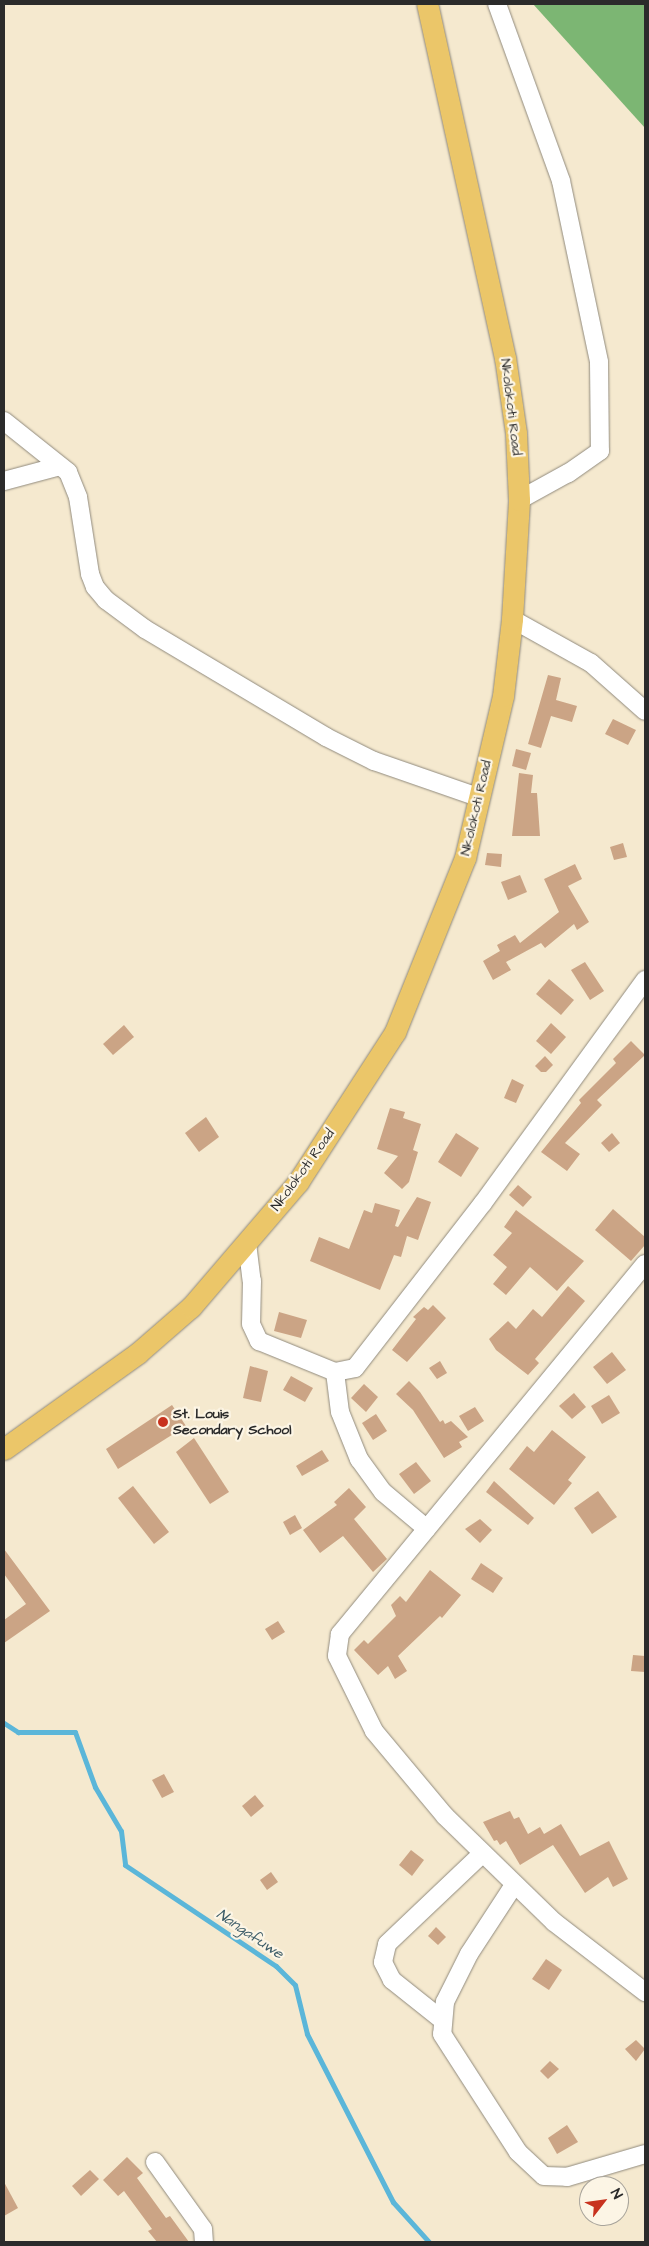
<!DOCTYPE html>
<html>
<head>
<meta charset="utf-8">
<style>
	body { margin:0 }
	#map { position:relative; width:649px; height:2246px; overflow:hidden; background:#f5e9cf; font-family:"Architects Daughter",sans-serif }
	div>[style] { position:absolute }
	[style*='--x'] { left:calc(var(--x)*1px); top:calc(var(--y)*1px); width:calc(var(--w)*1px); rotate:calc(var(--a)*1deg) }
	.forest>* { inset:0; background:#7cb673 }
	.stream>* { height:5px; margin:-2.5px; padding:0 2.5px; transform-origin:2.5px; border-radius:2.5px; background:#5bb6d9 }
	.building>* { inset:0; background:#cba485 }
	.roads { filter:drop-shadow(0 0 1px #908a7d) drop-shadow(0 0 1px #908a7d) }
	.minor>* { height:18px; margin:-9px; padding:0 9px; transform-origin:9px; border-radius:9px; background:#fff }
	.major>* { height:21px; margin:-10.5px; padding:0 10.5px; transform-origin:10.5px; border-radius:10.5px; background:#ebc669 }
	.dots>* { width:14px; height:14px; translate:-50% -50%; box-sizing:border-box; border:2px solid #fcf5e5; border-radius:50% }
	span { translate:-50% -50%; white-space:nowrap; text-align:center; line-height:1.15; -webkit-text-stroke:4.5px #fcf5e5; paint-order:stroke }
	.street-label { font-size:14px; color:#2b2b2b }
	.poi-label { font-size:14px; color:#2b2b2b; font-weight:700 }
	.left { translate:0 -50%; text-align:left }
	.water-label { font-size:15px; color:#3c5c68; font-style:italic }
	.frame { position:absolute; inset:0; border:5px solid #2b2b2b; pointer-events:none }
	.north { position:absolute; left:579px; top:2176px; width:50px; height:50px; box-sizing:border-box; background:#fcf5e5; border:1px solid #a8a49b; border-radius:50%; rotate:60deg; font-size:14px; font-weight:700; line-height:20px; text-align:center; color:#2b2b2b }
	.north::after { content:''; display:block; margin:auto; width:18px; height:22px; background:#c8321e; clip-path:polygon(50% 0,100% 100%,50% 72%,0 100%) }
</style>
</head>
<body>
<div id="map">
	<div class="forest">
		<i style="clip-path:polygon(533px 4px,645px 4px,645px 128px)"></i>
	</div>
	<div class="stream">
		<i style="--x:4;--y:1723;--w:17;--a:33"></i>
		<i style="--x:18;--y:1732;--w:57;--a:0"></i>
		<i style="--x:75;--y:1732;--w:59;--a:70"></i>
		<i style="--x:95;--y:1787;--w:51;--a:59.4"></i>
		<i style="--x:121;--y:1831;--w:34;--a:83"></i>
		<i style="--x:125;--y:1865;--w:182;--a:33.8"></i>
		<i style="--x:276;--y:1966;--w:27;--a:45"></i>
		<i style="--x:295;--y:1985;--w:50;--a:76.2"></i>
		<i style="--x:307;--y:2034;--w:189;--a:62.9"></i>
		<i style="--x:393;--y:2202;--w:54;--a:48"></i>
	</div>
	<div class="building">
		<i style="clip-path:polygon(548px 675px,561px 678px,556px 700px,577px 706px,572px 722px,551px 716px,541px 748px,528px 744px)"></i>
		<i style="clip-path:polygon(613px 719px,636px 730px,628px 745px,605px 734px)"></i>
		<i style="clip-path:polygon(516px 749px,531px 753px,526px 770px,512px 766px)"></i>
		<i style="clip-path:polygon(519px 773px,533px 775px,531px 793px,537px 793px,540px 836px,512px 836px)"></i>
		<i style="clip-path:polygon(623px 843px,627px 857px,614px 860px,610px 847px)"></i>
		<i style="clip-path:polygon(487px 853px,502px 854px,501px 867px,485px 865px)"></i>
		<i style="clip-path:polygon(575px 864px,582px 879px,568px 886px,589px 922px,577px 930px,574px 924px,545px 948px,541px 943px,506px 962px,511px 970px,493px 980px,483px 961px,500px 951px,497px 945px,515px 935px,520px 943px,559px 912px,544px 879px)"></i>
		<i style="clip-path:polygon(520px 875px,527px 892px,508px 900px,501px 882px)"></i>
		<i style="clip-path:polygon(585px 962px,604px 991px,590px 1000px,571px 970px)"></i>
		<i style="clip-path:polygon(549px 979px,574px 1000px,561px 1015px,536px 994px)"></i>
		<i style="clip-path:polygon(551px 1023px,566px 1037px,551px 1054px,536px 1041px)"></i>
		<i style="clip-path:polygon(124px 1025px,134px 1037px,113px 1055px,103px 1044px)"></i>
		<i style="clip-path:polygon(631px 1041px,645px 1055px,597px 1100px,602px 1105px,565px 1143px,580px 1154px,567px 1171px,541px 1152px,581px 1103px,579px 1100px,616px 1063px,613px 1059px)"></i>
		<i style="clip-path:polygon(545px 1056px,553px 1065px,546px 1072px,541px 1072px,535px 1066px)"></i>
		<i style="clip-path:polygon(512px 1079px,524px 1085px,516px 1103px,504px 1098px)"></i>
		<i style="clip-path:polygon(390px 1108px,405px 1112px,403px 1118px,421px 1124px,413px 1150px,418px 1152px,409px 1182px,402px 1189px,384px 1173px,398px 1156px,377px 1149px)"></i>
		<i style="clip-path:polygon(206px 1117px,219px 1137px,199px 1152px,185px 1133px)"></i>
		<i style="clip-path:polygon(456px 1133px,479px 1148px,461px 1177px,438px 1162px)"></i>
		<i style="clip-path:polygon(612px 1133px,620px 1143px,609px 1152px,601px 1143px)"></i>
		<i style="clip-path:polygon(518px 1185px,532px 1197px,523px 1207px,509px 1195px)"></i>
		<i style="clip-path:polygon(417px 1197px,431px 1202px,418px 1240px,407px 1236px,401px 1257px,394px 1255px,380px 1290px,310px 1261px,319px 1237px,349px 1249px,364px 1210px,372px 1213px,375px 1203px,400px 1210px,395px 1226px,398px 1227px)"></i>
		<i style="clip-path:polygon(613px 1209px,645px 1237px,645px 1245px,631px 1261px,595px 1230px)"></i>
		<i style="clip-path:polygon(516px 1210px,584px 1261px,557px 1291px,530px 1267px,506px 1295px,493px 1284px,507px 1267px,493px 1255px,512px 1233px,504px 1227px)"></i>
		<i style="clip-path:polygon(568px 1286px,585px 1301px,535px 1359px,539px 1363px,528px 1375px,496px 1350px,489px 1339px,508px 1321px,516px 1329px,533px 1309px,542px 1317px)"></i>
		<i style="clip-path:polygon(433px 1305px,446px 1318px,407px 1362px,392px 1350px,416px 1319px,413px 1317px,424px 1307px,428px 1310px)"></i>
		<i style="clip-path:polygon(279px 1312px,307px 1320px,301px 1338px,274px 1331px)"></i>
		<i style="clip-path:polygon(612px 1352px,626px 1370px,607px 1384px,593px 1367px)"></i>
		<i style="clip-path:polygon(440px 1361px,447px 1373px,437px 1379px,429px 1368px)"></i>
		<i style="clip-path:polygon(250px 1366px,268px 1371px,261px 1402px,243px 1398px)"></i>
		<i style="clip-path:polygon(291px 1376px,313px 1388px,305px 1402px,283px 1390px)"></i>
		<i style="clip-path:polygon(409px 1381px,420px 1392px,440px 1422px,443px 1420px,445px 1424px,451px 1421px,468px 1437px,459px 1442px,462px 1447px,444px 1458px,413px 1410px,396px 1394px)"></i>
		<i style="clip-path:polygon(364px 1384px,378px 1397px,366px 1412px,351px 1398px)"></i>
		<i style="clip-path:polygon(574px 1393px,586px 1407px,572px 1419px,559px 1406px)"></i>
		<i style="clip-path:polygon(609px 1395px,620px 1413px,602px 1424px,591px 1406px)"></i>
		<i style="clip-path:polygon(172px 1405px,186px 1426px,118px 1469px,106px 1449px)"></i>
		<i style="clip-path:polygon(475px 1407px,484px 1421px,468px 1431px,459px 1416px)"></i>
		<i style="clip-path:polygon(376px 1414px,387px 1431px,373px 1440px,362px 1423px)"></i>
		<i style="clip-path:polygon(552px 1430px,586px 1457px,568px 1480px,572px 1483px,554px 1505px,509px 1469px,527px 1446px,534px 1452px)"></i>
		<i style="clip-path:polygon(194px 1438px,229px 1492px,210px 1504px,176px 1452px)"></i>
		<i style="clip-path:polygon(322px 1450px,329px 1461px,302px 1476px,296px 1466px)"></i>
		<i style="clip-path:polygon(416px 1462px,431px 1481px,414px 1494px,399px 1474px)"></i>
		<i style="clip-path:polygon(494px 1481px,534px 1518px,528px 1525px,486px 1492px)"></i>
		<i style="clip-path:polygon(133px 1486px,169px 1532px,154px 1544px,118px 1498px)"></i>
		<i style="clip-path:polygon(349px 1488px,366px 1507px,354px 1519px,387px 1559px,373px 1572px,343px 1536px,320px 1553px,303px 1530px,337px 1505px,334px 1502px)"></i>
		<i style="clip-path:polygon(598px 1491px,617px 1517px,592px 1534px,574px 1508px)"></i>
		<i style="clip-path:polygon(295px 1515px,302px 1528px,290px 1535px,283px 1522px)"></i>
		<i style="clip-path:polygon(480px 1519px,492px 1530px,480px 1543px,465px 1529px)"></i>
		<i style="clip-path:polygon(4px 1549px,50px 1611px,4px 1643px,4px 1620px,26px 1604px,4px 1574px)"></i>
		<i style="clip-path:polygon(481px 1563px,503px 1578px,493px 1593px,471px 1579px)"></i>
		<i style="clip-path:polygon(430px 1570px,461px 1595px,442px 1618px,440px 1616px,398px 1656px,407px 1671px,395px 1679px,388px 1666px,378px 1675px,354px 1650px,364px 1640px,368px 1644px,396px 1616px,391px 1605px,400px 1596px,406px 1602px)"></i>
		<i style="clip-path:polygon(278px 1621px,285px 1632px,272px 1640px,265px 1629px)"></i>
		<i style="clip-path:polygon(633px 1655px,645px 1656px,645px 1672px,631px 1671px)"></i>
		<i style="clip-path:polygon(164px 1774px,174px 1792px,162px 1798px,152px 1780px)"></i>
		<i style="clip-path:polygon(255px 1795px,264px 1806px,251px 1817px,242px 1806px)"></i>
		<i style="clip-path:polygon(510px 1811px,514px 1819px,519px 1817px,528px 1834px,540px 1827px,544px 1834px,561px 1824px,580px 1856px,609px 1841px,628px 1879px,613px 1887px,608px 1877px,585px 1893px,553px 1845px,520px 1865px,506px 1841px,500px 1845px,497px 1840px,494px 1841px,483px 1822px)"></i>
		<i style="clip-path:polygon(411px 1850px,424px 1860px,412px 1876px,399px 1865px)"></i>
		<i style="clip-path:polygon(271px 1872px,278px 1882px,267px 1890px,260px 1880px)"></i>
		<i style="clip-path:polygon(436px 1927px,446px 1937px,438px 1945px,428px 1936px)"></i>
		<i style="clip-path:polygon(546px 1959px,562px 1970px,549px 1990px,532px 1979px)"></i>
		<i style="clip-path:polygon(636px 2040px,645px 2049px,636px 2061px,625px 2049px)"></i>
		<i style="clip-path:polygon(550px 2061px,559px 2069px,548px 2079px,540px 2071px)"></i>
		<i style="clip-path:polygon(567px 2125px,578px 2142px,557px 2154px,548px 2138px)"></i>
		<i style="clip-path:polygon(127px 2157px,143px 2173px,137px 2178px,166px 2218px,170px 2216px,189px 2242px,157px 2242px,148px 2231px,152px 2229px,124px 2191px,118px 2196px,103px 2180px)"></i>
		<i style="clip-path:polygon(90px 2170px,99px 2179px,81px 2196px,72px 2186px)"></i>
		<i style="clip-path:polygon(4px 2182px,18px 2208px,4px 2216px)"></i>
	</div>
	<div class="roads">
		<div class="minor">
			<i style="--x:497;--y:4;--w:188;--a:70.1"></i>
			<i style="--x:561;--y:181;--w:185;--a:78.1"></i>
			<i style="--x:599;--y:362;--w:89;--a:89.4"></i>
			<i style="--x:600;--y:451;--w:39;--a:145"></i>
			<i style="--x:568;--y:473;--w:56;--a:151.1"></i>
			<i style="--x:4;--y:421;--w:82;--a:38.6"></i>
			<i style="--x:68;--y:472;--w:27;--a:68"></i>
			<i style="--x:78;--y:497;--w:78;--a:81.1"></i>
			<i style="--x:90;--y:574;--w:14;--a:69"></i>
			<i style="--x:95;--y:587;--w:17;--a:50"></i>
			<i style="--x:106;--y:600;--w:49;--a:36.6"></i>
			<i style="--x:145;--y:629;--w:211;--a:30.8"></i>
			<i style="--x:326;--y:737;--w:54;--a:26.6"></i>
			<i style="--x:374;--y:761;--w:110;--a:19.1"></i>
			<i style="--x:4;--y:481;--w:58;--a:-15"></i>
			<i style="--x:512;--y:619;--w:90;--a:29.1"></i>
			<i style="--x:591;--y:663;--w:72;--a:41.6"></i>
			<i style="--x:247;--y:1243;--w:38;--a:83"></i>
			<i style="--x:252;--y:1281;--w:43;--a:91.3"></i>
			<i style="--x:251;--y:1324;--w:19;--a:65"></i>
			<i style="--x:259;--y:1341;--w:82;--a:22.2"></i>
			<i style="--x:335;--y:1372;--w:20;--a:-11"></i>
			<i style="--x:355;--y:1368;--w:209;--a:-52.2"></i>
			<i style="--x:483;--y:1203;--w:276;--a:-54"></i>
			<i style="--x:645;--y:1264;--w:480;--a:129.5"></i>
			<i style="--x:340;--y:1634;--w:22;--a:98"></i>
			<i style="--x:337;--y:1656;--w:84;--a:63.7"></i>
			<i style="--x:374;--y:1731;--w:111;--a:50.1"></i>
			<i style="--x:445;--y:1816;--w:152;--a:44.2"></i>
			<i style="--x:554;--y:1922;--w:115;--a:37.6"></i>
			<i style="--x:335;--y:1372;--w:40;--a:82.9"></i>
			<i style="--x:340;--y:1412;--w:51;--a:68"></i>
			<i style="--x:359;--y:1459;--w:41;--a:54"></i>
			<i style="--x:383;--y:1492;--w:57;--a:40.1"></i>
			<i style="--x:514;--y:1885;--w:82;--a:123.1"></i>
			<i style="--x:469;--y:1954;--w:54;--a:116.6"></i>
			<i style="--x:445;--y:2002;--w:32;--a:95"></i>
			<i style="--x:442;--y:2034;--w:140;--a:57.2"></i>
			<i style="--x:518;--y:2152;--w:35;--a:43"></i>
			<i style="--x:544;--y:2176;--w:23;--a:2"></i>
			<i style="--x:567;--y:2177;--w:81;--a:-16.4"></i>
			<i style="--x:441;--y:2019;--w:63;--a:-141.5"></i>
			<i style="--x:392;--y:1980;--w:20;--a:-117"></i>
			<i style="--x:383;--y:1962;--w:18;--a:-77"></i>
			<i style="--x:387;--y:1944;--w:132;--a:-43.5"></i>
			<i style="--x:155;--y:2162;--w:82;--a:54.4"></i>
			<i style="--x:203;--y:2229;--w:13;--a:86"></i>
		</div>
		<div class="major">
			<i style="--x:4;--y:1449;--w:165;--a:-35.6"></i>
			<i style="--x:138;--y:1353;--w:70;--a:-41"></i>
			<i style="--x:191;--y:1307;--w:165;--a:-49.4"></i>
			<i style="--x:298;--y:1182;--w:179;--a:-57.1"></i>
			<i style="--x:395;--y:1032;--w:188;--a:-68.1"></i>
			<i style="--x:465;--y:858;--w:166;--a:-76.8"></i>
			<i style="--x:503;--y:696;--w:78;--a:-83.3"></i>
			<i style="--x:512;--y:619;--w:119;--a:-86.6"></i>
			<i style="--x:519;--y:500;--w:67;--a:-92.6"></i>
			<i style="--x:516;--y:433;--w:76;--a:-98.3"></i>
			<i style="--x:505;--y:358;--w:362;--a:-102.4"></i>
		</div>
	</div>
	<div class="dots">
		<i style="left:163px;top:1422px;background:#c8321e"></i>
	</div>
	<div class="street-label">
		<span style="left:511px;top:407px;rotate:83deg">Nkolokoti Road</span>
		<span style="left:476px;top:808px;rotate:-77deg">Nkolokoti Road</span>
		<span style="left:303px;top:1170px;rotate:-54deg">Nkolokoti Road</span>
	</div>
	<div class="poi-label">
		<span class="left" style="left:173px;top:1422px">St. Louis<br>Secondary School</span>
	</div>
	<div class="water-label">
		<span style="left:250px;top:1934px;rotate:34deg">Nangafuwe</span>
	</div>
	<div class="frame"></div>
	<div class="north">N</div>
</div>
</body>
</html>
